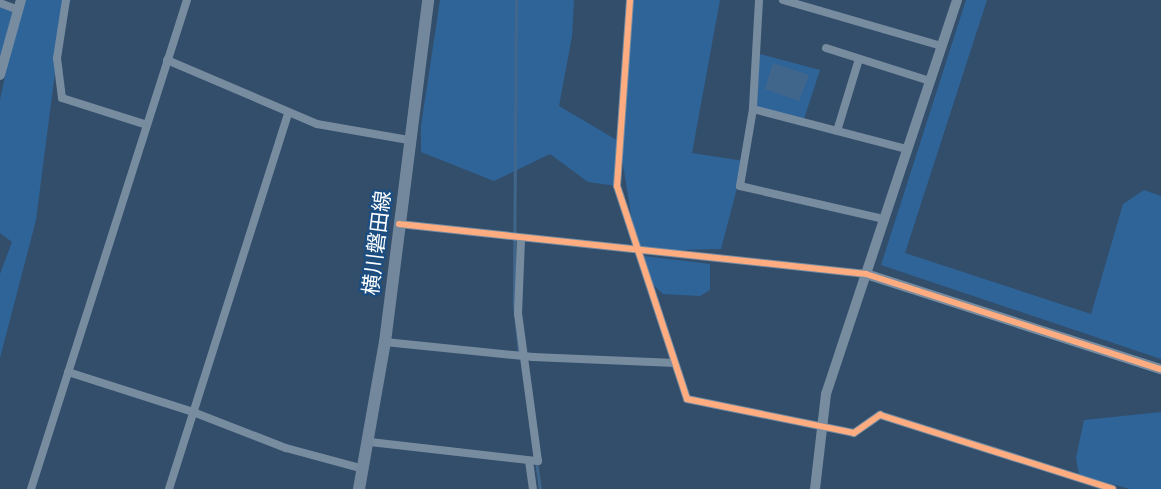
<!DOCTYPE html>
<html>
<head>
<meta charset="utf-8">
<style>
	body { margin:0 }
	#map { position:relative; width:1161px; height:489px; overflow:hidden; background:#324e6a; font-family:"Work Sans","Noto Sans JP",sans-serif }
	div>[style] { position:absolute }
	[style*='--x'] { left:calc(var(--x)*1px); top:calc(var(--y)*1px); width:calc(var(--w)*1px); rotate:calc(var(--a)*1deg) }
	.green>* { inset:0; background:#2f6499 }
	.water>* { inset:0; background:#41668c }
	.stream>* { height:3px; margin:-1.5px; padding:0 1.5px; transform-origin:1.5px; border-radius:1.5px; background:#41668c }
	.minor>* { height:8px; margin:-4px; padding:0 4px; transform-origin:4px; border-radius:4px; background:#788ca0 }
	.tertiary>* { height:10px; margin:-5px; padding:0 5px; transform-origin:5px; border-radius:5px; background:#788ca0 }
	.secondary>* { height:12px; margin:-6px; padding:0 6px; transform-origin:6px; border-radius:6px; background:#73889d }
	.cycleway>* { height:6px; margin:-3px; padding:0 3px; transform-origin:3px; border-radius:3px; background:#ffac80 }
	span { translate:-50% -50%; white-space:nowrap; text-align:center; line-height:1.15; -webkit-text-stroke:4.5px #1b4d81; paint-order:stroke }
	.street-label { font-size:21px; color:#fff }
</style>
</head>
<body>
<div id="map">
	<div class="green">
		<i style="clip-path:polygon(22px 0,71px 0,62px 18px,36px 220px,0 358px,0 274px,12px 242px,0 233px,0 100px,17px 18px,0 66px,0 3px,18px 10px)"></i>
		<i style="clip-path:polygon(440px 0,574px 0,572px 36px,559px 106px,620px 142px,630px 0,720px 0,692px 153px,744px 161px,721px 249px,637px 251px,620px 146px,617px 186px,588px 182px,550px 154px,494px 181px,421px 152px,421px 126px)"></i>
		<i style="clip-path:polygon(966px 0,987px 0,905px 253px,1091px 314px,1123px 204px,1144px 190px,1161px 196px,1161px 359px,881px 265px)"></i>
		<i style="clip-path:polygon(756px 53px,820px 70px,803px 122px,753px 109px)"></i>
		<i style="clip-path:polygon(644px 256px,710px 264px,710px 290px,700px 296px,663px 294px,647px 279px)"></i>
		<i style="clip-path:polygon(1161px 412px,1161px 489px,1130px 489px,1079px 475px,1076px 458px,1084px 420px)"></i>
	</div>
	<div class="water">
		<i style="clip-path:polygon(773px 63px,809px 75px,799px 101px,765px 89px)"></i>
	</div>
	<div class="stream">
		<i style="--x:516;--y:0;--w:304;--a:90.4"></i>
		<i style="--x:514;--y:304;--w:50;--a:84.3"></i>
		<i style="--x:536;--y:461;--w:28;--a:82"></i>
	</div>
	<div class="minor">
		<i style="--x:66;--y:0;--w:59;--a:98.8"></i>
		<i style="--x:57;--y:58;--w:40;--a:82.9"></i>
		<i style="--x:62;--y:98;--w:89;--a:17.6"></i>
		<i style="--x:630;--y:0;--w:186;--a:94"></i>
		<i style="--x:617;--y:186;--w:224;--a:71.8"></i>
		<i style="--x:687;--y:399;--w:170;--a:11.5"></i>
		<i style="--x:854;--y:433;--w:32;--a:-35"></i>
		<i style="--x:880;--y:415;--w:244;--a:17.6"></i>
		<i style="--x:759;--y:0;--w:109;--a:93.2"></i>
		<i style="--x:753;--y:109;--w:159;--a:14.6"></i>
		<i style="--x:783;--y:0;--w:165;--a:16.2"></i>
		<i style="--x:0;--y:3;--w:19;--a:21"></i>
		<i style="--x:826;--y:48;--w:109;--a:17.6"></i>
		<i style="--x:167;--y:60;--w:163;--a:23.1"></i>
		<i style="--x:317;--y:124;--w:93;--a:9.9"></i>
		<i style="--x:753;--y:109;--w:78;--a:99.6"></i>
		<i style="--x:740;--y:186;--w:148;--a:12.9"></i>
		<i style="--x:837;--y:131;--w:75;--a:-73"></i>
		<i style="--x:399;--y:224;--w:470;--a:6.1"></i>
		<i style="--x:385;--y:342;--w:149;--a:5.8"></i>
		<i style="--x:533;--y:357;--w:142;--a:2.4"></i>
		<i style="--x:68;--y:372;--w:131;--a:17.7"></i>
		<i style="--x:193;--y:412;--w:100;--a:21.2"></i>
		<i style="--x:286;--y:448;--w:81;--a:15.1"></i>
		<i style="--x:370;--y:442;--w:169;--a:6.5"></i>
		<i style="--x:538;--y:461;--w:148;--a:-97.7"></i>
		<i style="--x:518;--y:314;--w:75;--a:-87.7"></i>
		<i style="--x:529;--y:461;--w:28;--a:82"></i>
		<i style="--x:31;--y:489;--w:513;--a:-72.31"></i>
		<i style="--x:169;--y:489;--w:394;--a:-72.4"></i>
	</div>
	<div class="tertiary">
		<i style="--x:0;--y:75;--w:78;--a:-74.4"></i>
		<i style="--x:866;--y:274;--w:310;--a:17.9"></i>
		<i style="--x:815;--y:489;--w:96;--a:-83.4"></i>
		<i style="--x:826;--y:394;--w:415;--a:-71.6"></i>
	</div>
	<div class="secondary">
		<i style="--x:359;--y:489;--w:149;--a:-80"></i>
		<i style="--x:385;--y:342;--w:345;--a:-82.8"></i>
	</div>
	<div class="cycleway">
		<i style="--x:630;--y:0;--w:186;--a:94"></i>
		<i style="--x:617;--y:186;--w:224;--a:71.8"></i>
		<i style="--x:687;--y:399;--w:170;--a:11.5"></i>
		<i style="--x:854;--y:433;--w:32;--a:-35"></i>
		<i style="--x:880;--y:415;--w:244;--a:17.6"></i>
		<i style="--x:399;--y:224;--w:470;--a:6.1"></i>
		<i style="--x:866;--y:274;--w:310;--a:17.9"></i>
	</div>
	<div class="street-label">
		<span style="left:377px;top:243px;rotate:-83deg">横川磐田線</span>
	</div>
</div>
</body>
</html>
